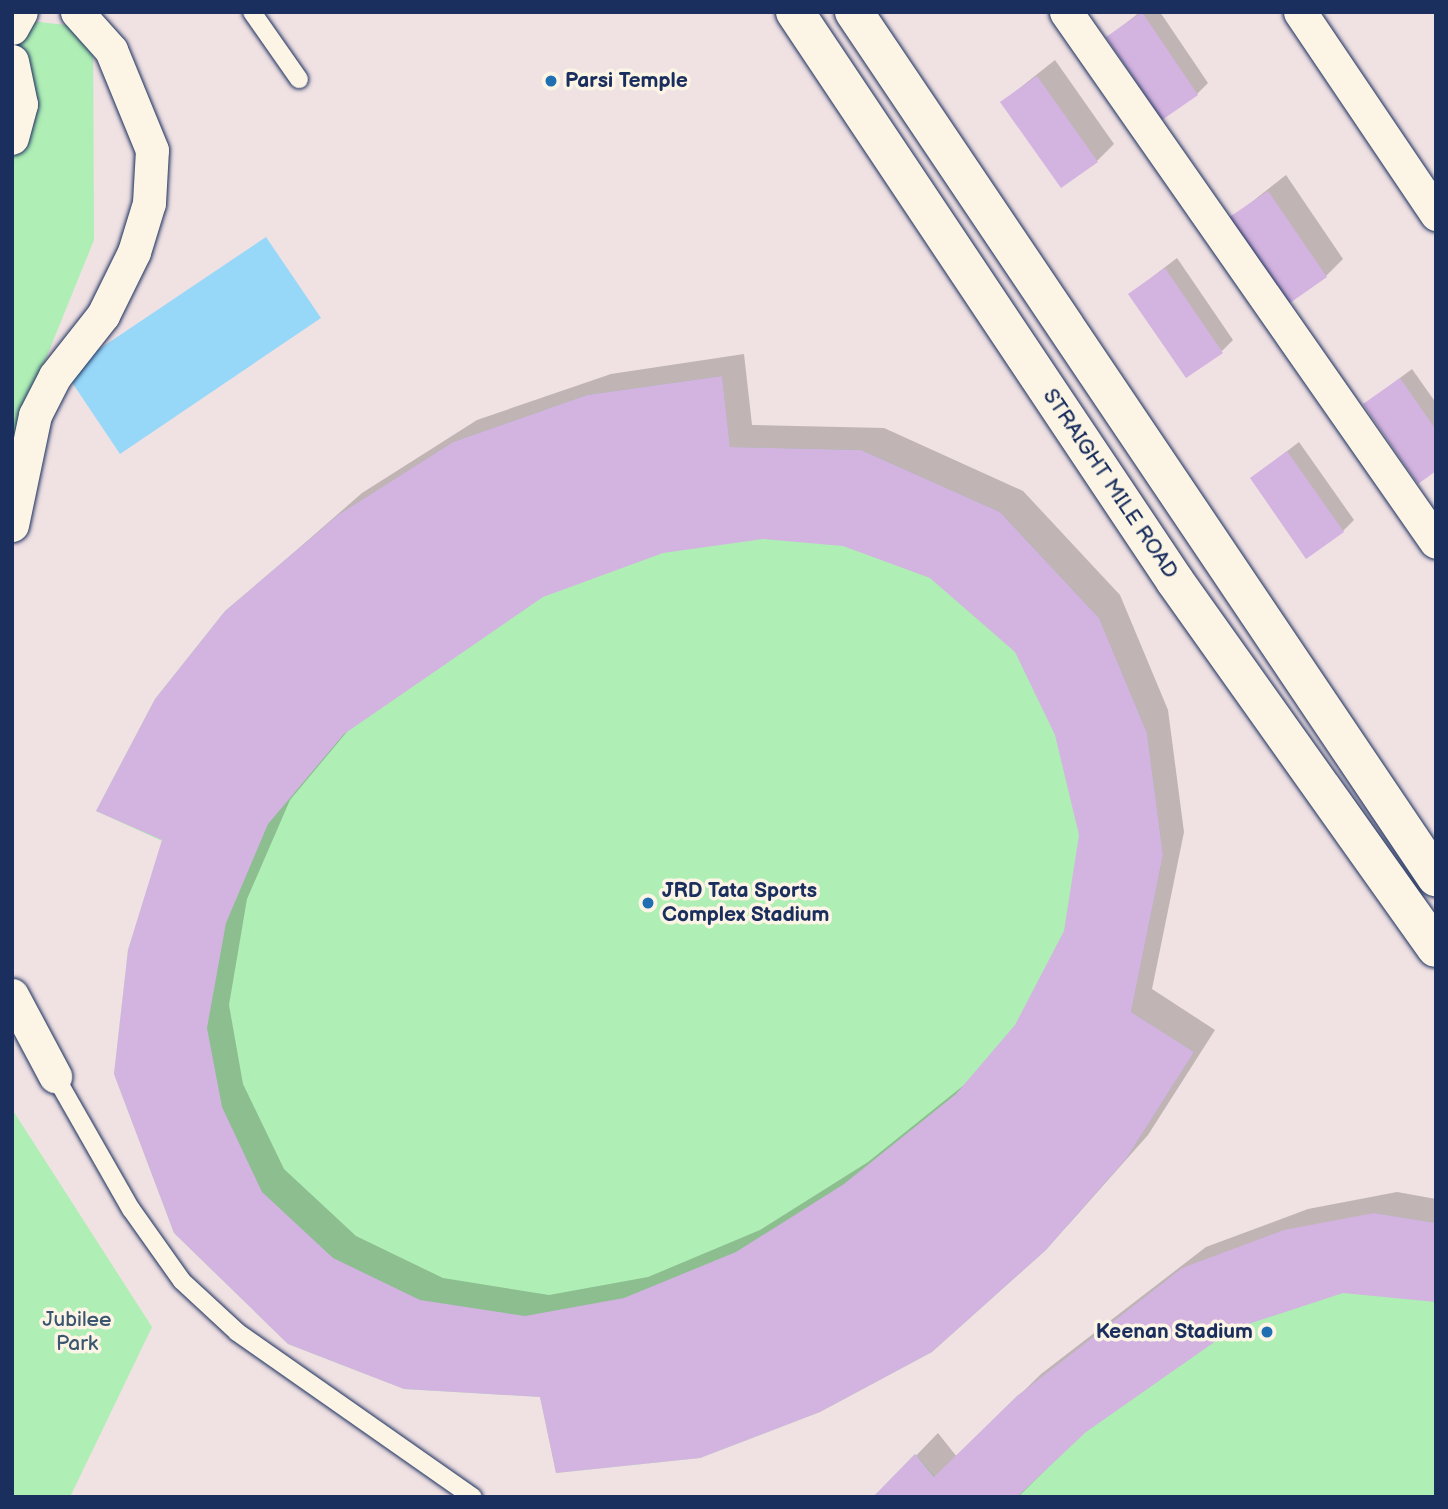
<!DOCTYPE html>
<html>
<head>
<meta charset="utf-8">
<style>
	body { margin:0 }
	#map { position:relative; width:1448px; height:1509px; overflow:hidden; background:#f0e1e3; font-family:"Balsamiq Sans",sans-serif }
	div>[style] { position:absolute }
	[style*='--x'] { left:calc(var(--x)*1px); top:calc(var(--y)*1px); width:calc(var(--w)*1px); rotate:calc(var(--a)*1deg) }
	.green>* { inset:0; background:#afeeb5 }
	.water>* { inset:0; background:#97d8f9 }
	.shadow>* { inset:0; background:#0003 }
	.building>* { inset:0; background:#d3b3df }
	.roads { filter:drop-shadow(0 0 2px #1b2f5e) drop-shadow(0 0 2px #1b2f5e) }
	.lane>* { height:18px; margin:-9px; padding:0 9px; transform-origin:9px; border-radius:9px; background:#fcf5e5 }
	.street>* { height:33px; margin:-16.5px; padding:0 16.5px; transform-origin:16.5px; border-radius:16.5px; background:#fcf5e5 }
	.secondary>* { height:38px; margin:-19px; padding:0 19px; transform-origin:19px; border-radius:19px; background:#fcf5e5 }
	.dots>* { width:19px; height:19px; translate:-50% -50%; box-sizing:border-box; border:4px solid #fcf5e5; border-radius:50% }
	span { translate:-50% -50%; white-space:nowrap; text-align:center; line-height:1.15; -webkit-text-stroke:7px #fcf5e5; paint-order:stroke }
	.poi-label { font-size:21px; color:#1b2f5e; font-weight:700 }
	.left { translate:0 -50%; text-align:left }
	.right { translate:-100% -50%; text-align:right }
	.street-label { font-size:21px; color:#1b2f5e }
	.park-label { font-size:21px; color:#39556f }
	.frame { position:absolute; inset:0; border:14px solid #1b2f5e; pointer-events:none }
</style>
</head>
<body>
<div id="map">
	<div class="green">
		<i style="clip-path:polygon(12px 19px,93px 28px,94px 240px,36px 383px,12px 468px)"></i>
		<i style="clip-path:polygon(722px 376px,730px 447px,861px 450px,1000px 512px,1099px 618px,1147px 733px,1163px 855px,1131px 1012px,1194px 1052px,1126px 1159px,1046px 1250px,932px 1352px,820px 1412px,700px 1458px,556px 1473px,540px 1397px,404px 1389px,288px 1344px,174px 1233px,114px 1074px,128px 950px,162px 841px,96px 811px,155px 699px,225px 611px,338px 515px,453px 442px,587px 395px)"></i>
		<i style="clip-path:polygon(12px 1109px,152px 1327px,70px 1497px,12px 1497px)"></i>
		<i style="clip-path:polygon(1374px 1213px,1436px 1223px,1436px 1497px,873px 1497px,915px 1454px,935px 1477px,1017px 1396px,1182px 1268px)"></i>
	</div>
	<div class="water">
		<i style="clip-path:polygon(266px 237px,321px 318px,120px 454px,65px 372px)"></i>
	</div>
	<div class="shadow">
		<i style="clip-path:polygon(1140px 12px,1160px 12px,1208px 83px,1197px 94px,1108px 37px)"></i>
		<i style="clip-path:polygon(1055px 60px,1114px 144px,1097px 161px,1002px 102px)"></i>
		<i style="clip-path:polygon(1286px 175px,1343px 259px,1326px 276px,1230px 219px)"></i>
		<i style="clip-path:polygon(1177px 258px,1233px 340px,1222px 351px,1130px 294px)"></i>
		<i style="clip-path:polygon(evenodd,744px 354px,752px 425px,884px 428px,1023px 491px,1120px 595px,1168px 710px,1184px 832px,1152px 989px,1215px 1030px,1148px 1135px,1068px 1225px,542px 1395px,176px 1232px,164px 839px,226px 612px,362px 493px,477px 420px,611px 374px,744px 354px,763px 537px,843px 544px,931px 577px,1017px 650px,1056px 734px,1081px 835px,1065px 932px,1016px 1026px,969px 1081px,868px 1162px,760px 1230px,648px 1277px,549px 1295px,443px 1278px,356px 1236px,284px 1169px,243px 1084px,229px 1005px,247px 899px,290px 800px,351px 727px,542px 596px,662px 551px,763px 537px)"></i>
		<i style="clip-path:polygon(1412px 369px,1436px 403px,1436px 469px,1365px 404px)"></i>
		<i style="clip-path:polygon(1299px 442px,1354px 520px,1343px 531px,1252px 478px)"></i>
		<i style="clip-path:polygon(1397px 1192px,1436px 1199px,1436px 1301px,1343px 1291px,1232px 1328px,1085px 1431px,1018px 1497px,876px 1497px,938px 1433px,957px 1457px,1041px 1374px,1206px 1247px,1308px 1209px)"></i>
	</div>
	<div class="building">
		<i style="clip-path:polygon(1142px 12px,1198px 95px,1162px 120px,1106px 37px)"></i>
		<i style="clip-path:polygon(1037px 76px,1098px 162px,1061px 188px,1000px 102px)"></i>
		<i style="clip-path:polygon(1268px 191px,1327px 277px,1287px 305px,1228px 218px)"></i>
		<i style="clip-path:polygon(1165px 268px,1223px 353px,1186px 378px,1128px 294px)"></i>
		<i style="clip-path:polygon(evenodd,722px 376px,730px 447px,861px 450px,1000px 512px,1099px 618px,1147px 733px,1163px 855px,1131px 1012px,1194px 1052px,1126px 1159px,1046px 1250px,932px 1352px,820px 1412px,700px 1458px,556px 1473px,540px 1397px,404px 1389px,288px 1344px,174px 1233px,114px 1074px,128px 950px,162px 840px,96px 811px,155px 699px,225px 611px,338px 515px,453px 442px,587px 395px,722px 376px,763px 539px,843px 546px,930px 578px,1015px 652px,1055px 735px,1079px 835px,1064px 931px,1015px 1025px,956px 1094px,844px 1184px,736px 1252px,624px 1298px,525px 1316px,420px 1300px,333px 1258px,262px 1192px,222px 1107px,207px 1028px,226px 923px,268px 824px,344px 734px,543px 597px,663px 553px,763px 539px)"></i>
		<i style="clip-path:polygon(1400px 378px,1436px 430px,1436px 471px,1418px 484px,1363px 404px)"></i>
		<i style="clip-path:polygon(1287px 451px,1344px 532px,1306px 559px,1250px 478px)"></i>
		<i style="clip-path:polygon(1374px 1213px,1436px 1223px,1436px 1302px,1343px 1293px,1233px 1329px,1086px 1432px,1017px 1497px,873px 1497px,915px 1454px,934px 1477px,1017px 1396px,1182px 1268px,1284px 1230px)"></i>
	</div>
	<div class="roads">
		<div class="lane">
			<i style="--x:252;--y:12;--w:82;--a:55"></i>
			<i style="--x:55;--y:1076;--w:153;--a:60.3"></i>
			<i style="--x:131;--y:1209;--w:88;--a:54.7"></i>
			<i style="--x:182;--y:1281;--w:75;--a:42.8"></i>
			<i style="--x:237;--y:1332;--w:288;--a:35"></i>
		</div>
		<div class="street">
			<i style="--x:1066;--y:12;--w:646;--a:55.08"></i>
			<i style="--x:1300;--y:12;--w:244;--a:56"></i>
			<i style="--x:12;--y:28;--w:18;--a:-61"></i>
			<i style="--x:12;--y:61;--w:44;--a:78.2"></i>
			<i style="--x:21;--y:104;--w:35;--a:105"></i>
			<i style="--x:12;--y:525;--w:112;--a:-78.2"></i>
			<i style="--x:35;--y:415;--w:44;--a:-62.9"></i>
			<i style="--x:55;--y:376;--w:78;--a:-51.8"></i>
			<i style="--x:103;--y:315;--w:70;--a:-63.8"></i>
			<i style="--x:134;--y:252;--w:51;--a:-73"></i>
			<i style="--x:149;--y:203;--w:53;--a:-86.8"></i>
			<i style="--x:152;--y:150;--w:108;--a:-112.3"></i>
			<i style="--x:111;--y:50;--w:51;--a:-131.8"></i>
			<i style="--x:12;--y:995;--w:92;--a:62"></i>
		</div>
		<div class="secondary">
			<i style="--x:795;--y:12;--w:684;--a:56.26"></i>
			<i style="--x:1175;--y:581;--w:450;--a:54.6"></i>
			<i style="--x:854;--y:12;--w:1043;--a:56.07"></i>
		</div>
	</div>
	<div class="dots">
		<i style="left:551px;top:81px;background:#1f6fb2"></i>
		<i style="left:648px;top:903px;background:#1f6fb2"></i>
		<i style="left:1267px;top:1332px;background:#1f6fb2"></i>
	</div>
	<div class="poi-label">
		<span class="left" style="left:565px;top:81px">Parsi Temple</span>
		<span class="left" style="left:662px;top:903px">JRD Tata Sports<br>Complex Stadium</span>
		<span class="right" style="left:1253px;top:1332px">Keenan Stadium</span>
	</div>
	<div class="street-label">
		<span style="left:1110px;top:484px;rotate:56deg">STRAIGHT MILE ROAD</span>
	</div>
	<div class="park-label">
		<span style="left:77px;top:1332px">Jubilee<br>Park</span>
	</div>
	<div class="frame"></div>
</div>
</body>
</html>
